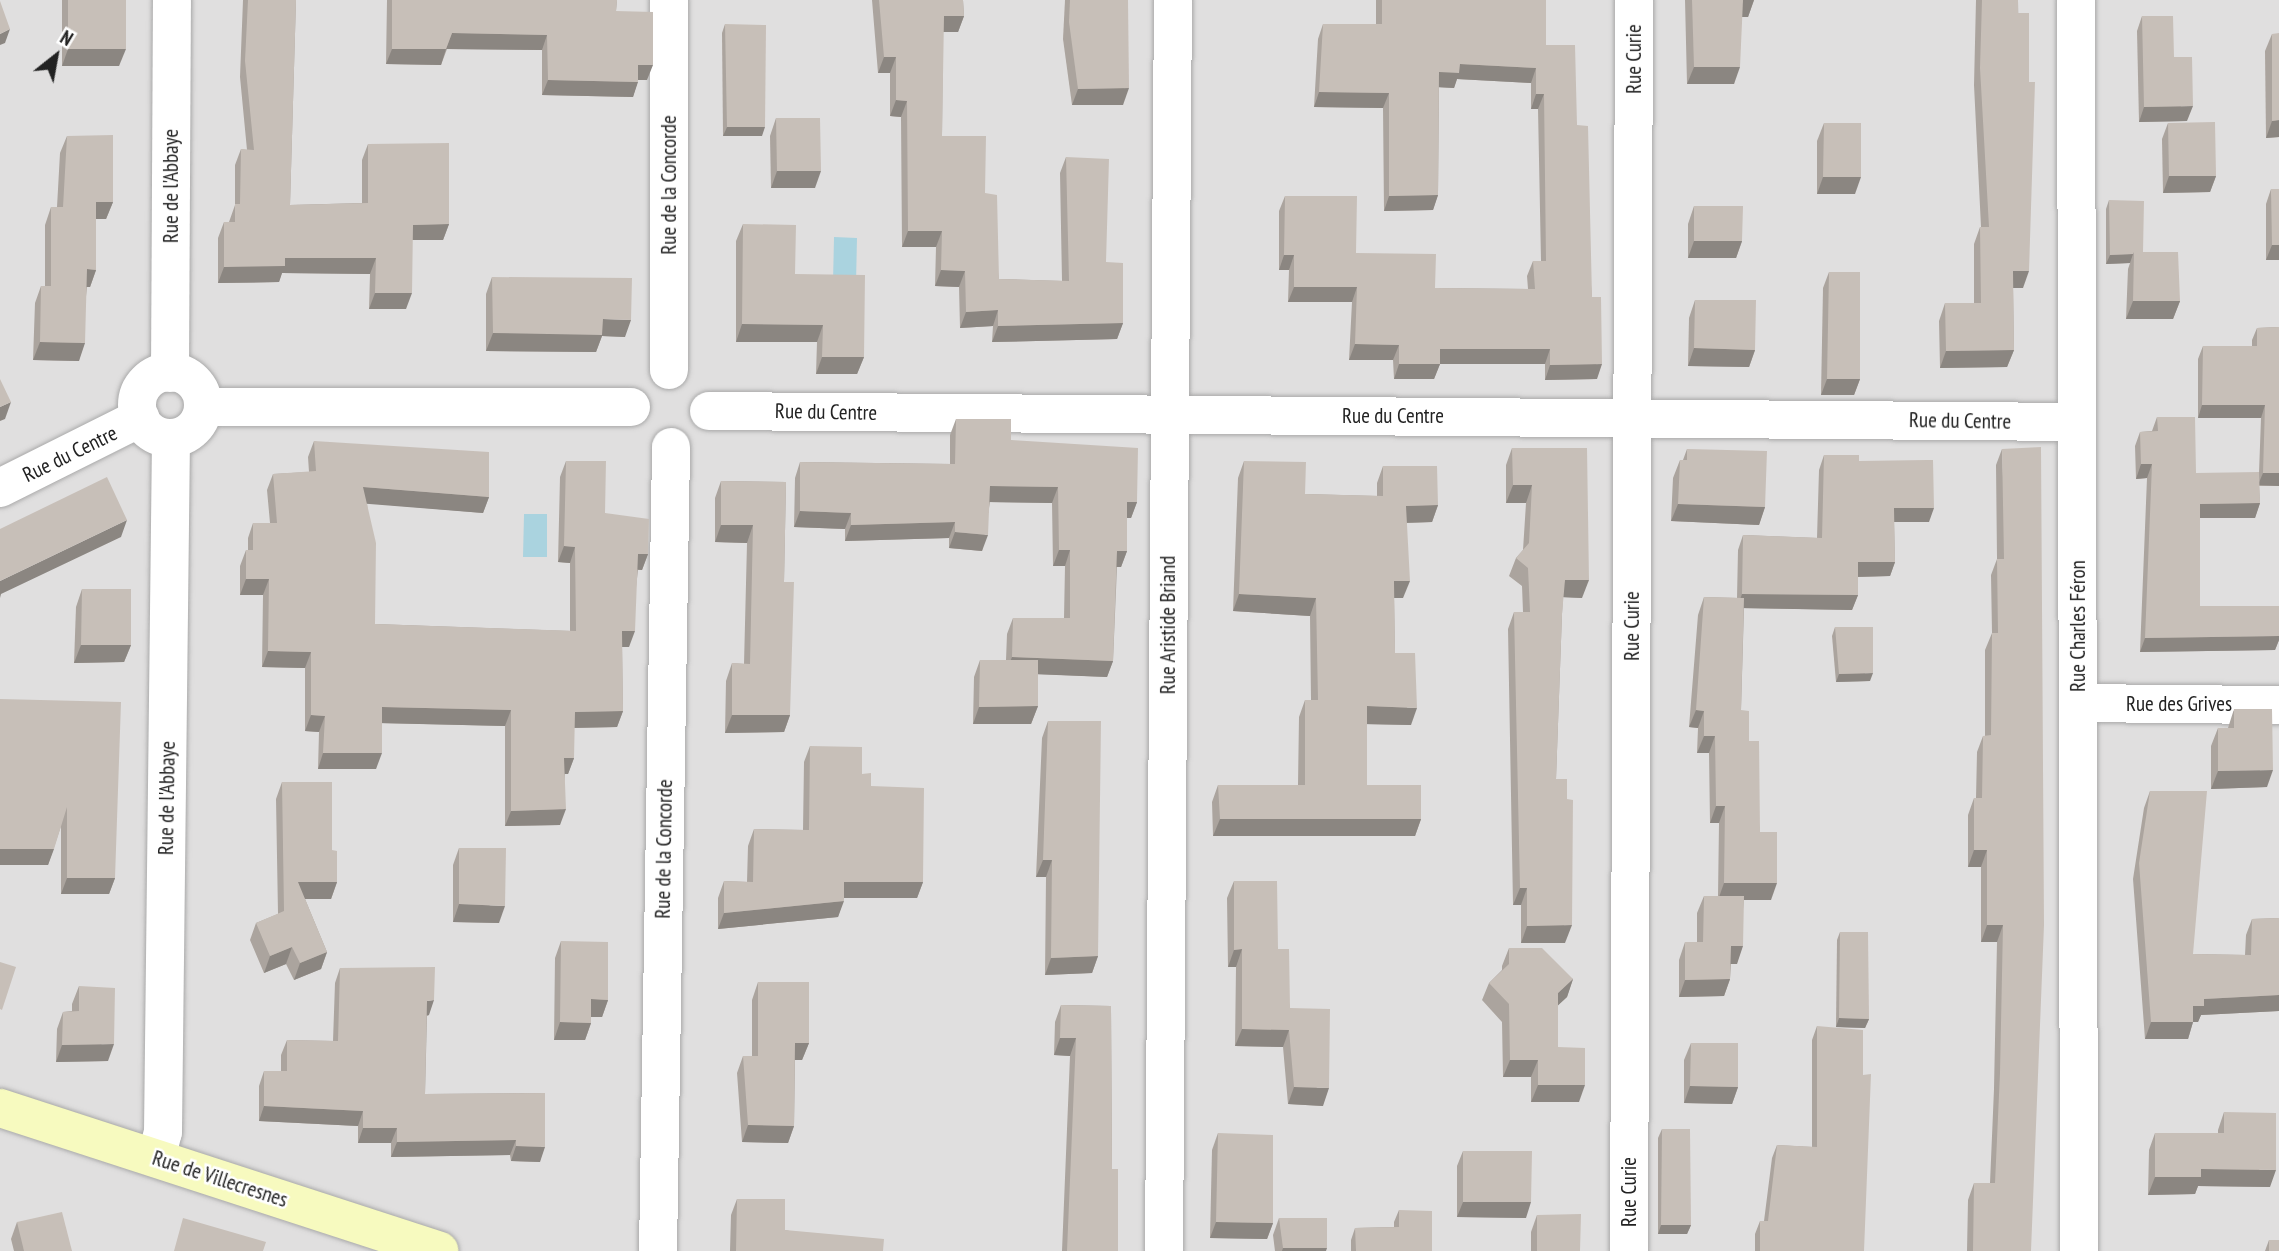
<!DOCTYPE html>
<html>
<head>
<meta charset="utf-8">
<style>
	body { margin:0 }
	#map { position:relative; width:2279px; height:1251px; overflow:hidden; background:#f2efe9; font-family:"PT Sans Narrow",sans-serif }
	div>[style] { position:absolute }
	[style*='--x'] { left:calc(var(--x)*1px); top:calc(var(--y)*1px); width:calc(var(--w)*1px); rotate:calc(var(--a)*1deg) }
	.residential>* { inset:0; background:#e0dfdf }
	.water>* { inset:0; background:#aad3df }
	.roads { filter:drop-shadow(0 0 2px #a9a9a9) drop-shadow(0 0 2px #a9a9a9) }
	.street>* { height:38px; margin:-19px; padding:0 19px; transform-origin:19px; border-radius:19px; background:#fff }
	.street>.ring { margin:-19px; padding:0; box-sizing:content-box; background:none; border:38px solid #fff; border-radius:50% }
	.secondary>* { height:38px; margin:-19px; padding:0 19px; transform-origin:19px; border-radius:19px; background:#f7fabf }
	.wall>* { inset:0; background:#aba49e }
	.shaded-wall>* { inset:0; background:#8b8681 }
	.building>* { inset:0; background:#c7bfb8 }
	span { translate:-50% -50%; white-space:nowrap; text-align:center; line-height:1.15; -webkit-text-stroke:5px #fff; paint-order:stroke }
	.street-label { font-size:21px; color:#222 }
	.north { position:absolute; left:21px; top:21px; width:70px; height:70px; -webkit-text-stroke:5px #fff; paint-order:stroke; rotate:31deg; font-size:19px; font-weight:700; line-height:28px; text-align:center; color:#222 }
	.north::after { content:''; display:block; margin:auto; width:24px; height:32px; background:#222; clip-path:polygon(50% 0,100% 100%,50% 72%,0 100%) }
</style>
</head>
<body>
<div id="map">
	<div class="residential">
		<i style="clip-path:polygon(0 0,2279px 0,2279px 1251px,0 1251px)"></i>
	</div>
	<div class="water">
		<i style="clip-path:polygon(834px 237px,857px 238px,856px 284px,833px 283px)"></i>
		<i style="clip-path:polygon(524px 514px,547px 514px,547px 557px,523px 557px)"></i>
	</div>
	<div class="roads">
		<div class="street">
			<i style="--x:2076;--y:0;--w:1251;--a:89.86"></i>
			<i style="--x:669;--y:370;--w:370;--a:-90"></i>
			<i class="ring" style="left:137px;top:372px;width:28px;height:28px"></i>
			<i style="--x:170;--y:373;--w:373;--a:-89.7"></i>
			<i style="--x:203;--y:407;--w:428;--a:0"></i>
			<i style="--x:709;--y:411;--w:1367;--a:0.46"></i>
			<i style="--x:0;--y:488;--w:157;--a:-26.6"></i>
			<i style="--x:2078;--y:703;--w:201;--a:0.6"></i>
			<i style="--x:156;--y:1158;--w:27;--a:-75"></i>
			<i style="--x:163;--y:1132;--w:694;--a:-89.34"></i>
			<i style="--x:658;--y:1251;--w:804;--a:-89.07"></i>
			<i style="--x:1164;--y:1251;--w:1251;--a:-89.59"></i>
			<i style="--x:1629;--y:1251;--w:1251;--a:-89.77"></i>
		</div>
		<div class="secondary">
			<i style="--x:0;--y:1108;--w:462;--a:18"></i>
		</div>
	</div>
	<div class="wall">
		<i style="clip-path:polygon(62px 0,126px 0,119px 66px,62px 66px)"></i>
		<i style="clip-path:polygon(243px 0,296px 0,290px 205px,362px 203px,362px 160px,368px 144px,449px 224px,443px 240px,412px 240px,406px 309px,369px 309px,370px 274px,282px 273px,279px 282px,218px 283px,218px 238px,224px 222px,229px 222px,235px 205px,235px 165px,241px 149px,247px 150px,240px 77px)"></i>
		<i style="clip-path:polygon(387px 0,617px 0,616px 11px,647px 80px,638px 80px,633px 97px,542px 95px,542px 50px,447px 49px,441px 65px,386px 64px)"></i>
		<i style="clip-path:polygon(872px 0,963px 0,964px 16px,958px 32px,943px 32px,942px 136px,985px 193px,999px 279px,1062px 281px,1060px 173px,1066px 157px,1106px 262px,1123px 323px,1117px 339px,992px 342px,993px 326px,960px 328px,959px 287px,935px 286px,936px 247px,902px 247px,901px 117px,890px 116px,890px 73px,878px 73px)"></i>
		<i style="clip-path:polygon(1065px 0,1128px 0,1123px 105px,1072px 105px,1063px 39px)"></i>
		<i style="clip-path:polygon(1376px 0,1546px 0,1546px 45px,1577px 125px,1592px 297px,1597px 379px,1545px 380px,1545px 364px,1440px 364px,1434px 379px,1394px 379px,1393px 360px,1349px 360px,1352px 302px,1288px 302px,1289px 270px,1279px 270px,1279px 211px,1285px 196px,1356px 253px,1435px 288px,1528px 289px,1527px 276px,1533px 261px,1541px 261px,1538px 109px,1531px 109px,1531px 83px,1457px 79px,1454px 88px,1439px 87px,1438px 195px,1433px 210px,1384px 211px,1383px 108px,1314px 107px,1318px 39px,1323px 24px,1376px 24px)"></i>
		<i style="clip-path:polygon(1685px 0,1754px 0,1748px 17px,1742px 17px,1734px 84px,1687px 84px)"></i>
		<i style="clip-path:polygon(1976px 0,2018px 0,2023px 288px,2013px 288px,2014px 350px,2007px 367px,1940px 368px,1939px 321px,1945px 303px,1974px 303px,1974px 244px,1980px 227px,1981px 227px,1974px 85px)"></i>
		<i style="clip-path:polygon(2142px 16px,2187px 121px,2139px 122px,2137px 31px)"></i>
		<i style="clip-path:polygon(725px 24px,762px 136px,723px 136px,722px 33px)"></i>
		<i style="clip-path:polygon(2272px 34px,2279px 137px,2266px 138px,2265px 51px)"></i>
		<i style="clip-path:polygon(776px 118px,815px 188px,771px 188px,770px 136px)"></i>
		<i style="clip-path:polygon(1824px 123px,1855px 194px,1817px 194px,1817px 141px)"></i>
		<i style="clip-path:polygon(2168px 123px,2216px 176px,2210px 192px,2163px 193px,2162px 139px)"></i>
		<i style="clip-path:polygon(67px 136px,113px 202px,106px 219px,96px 219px,96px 270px,90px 287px,87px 287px,79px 361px,33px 360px,35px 303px,41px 286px,45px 286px,45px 225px,51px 207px,57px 207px,60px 153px)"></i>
		<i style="clip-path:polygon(2271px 189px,2279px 260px,2266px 260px,2266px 204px)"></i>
		<i style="clip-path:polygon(2109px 200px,2143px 252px,2180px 301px,2173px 319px,2126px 319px,2128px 269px,2130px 263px,2106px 264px,2106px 209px)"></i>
		<i style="clip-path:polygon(1694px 206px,1742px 241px,1736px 258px,1688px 258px,1688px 224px)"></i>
		<i style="clip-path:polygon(743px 224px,795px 274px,864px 357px,857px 374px,816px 374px,817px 342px,736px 342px,736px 241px)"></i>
		<i style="clip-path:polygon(1829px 272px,1860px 379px,1854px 395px,1821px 395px,1823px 288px)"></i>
		<i style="clip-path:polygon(492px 277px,625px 337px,602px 336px,596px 352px,486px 351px,486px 294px)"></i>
		<i style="clip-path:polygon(1695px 300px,1755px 350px,1749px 367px,1688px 366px,1689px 318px)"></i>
		<i style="clip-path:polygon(2279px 327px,2279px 486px,2259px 486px,2260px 503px,2255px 518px,2200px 518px,2200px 606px,2279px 606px,2279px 640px,2275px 650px,2140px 652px,2147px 478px,2136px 479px,2135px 446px,2140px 432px,2152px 431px,2157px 417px,2196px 473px,2259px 473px,2261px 418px,2198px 418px,2198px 359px,2203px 346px,2252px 346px,2252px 340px,2257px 328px)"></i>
		<i style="clip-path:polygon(956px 419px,1011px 440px,1137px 502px,1131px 518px,1127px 518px,1127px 551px,1121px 567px,1117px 567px,1113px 661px,1107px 677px,1038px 674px,1038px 706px,1031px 724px,973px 724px,974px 677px,980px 660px,1006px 660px,1007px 634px,1013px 618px,1064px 618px,1065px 566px,1053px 566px,1052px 503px,990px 502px,982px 551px,949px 548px,949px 538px,845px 541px,845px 529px,794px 527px,795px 478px,800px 462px,950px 464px,950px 435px)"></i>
		<i style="clip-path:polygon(314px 441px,489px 497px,483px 513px,367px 503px,375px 624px,570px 631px,570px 563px,558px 562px,560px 477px,566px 461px,605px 513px,648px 554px,642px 570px,638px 570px,629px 647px,622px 647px,623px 711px,617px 727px,574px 728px,574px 758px,568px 774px,565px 774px,560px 825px,505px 826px,505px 726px,382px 723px,376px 769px,318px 769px,319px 732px,305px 731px,305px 668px,262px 667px,263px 595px,240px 595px,240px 566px,246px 550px,248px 550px,248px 538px,253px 523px,270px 523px,267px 490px,273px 474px,309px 472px,308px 457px)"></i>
		<i style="clip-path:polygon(1512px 448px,1587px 448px,1582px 598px,1563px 597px,1562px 614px,1556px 779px,1565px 943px,1521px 943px,1521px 905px,1513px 905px,1508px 629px,1514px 612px,1523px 612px,1522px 586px,1509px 576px,1516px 558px,1523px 550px,1526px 503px,1506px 503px,1506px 465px)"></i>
		<i style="clip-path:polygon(1687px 449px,1765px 507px,1759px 525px,1671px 521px,1673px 478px,1680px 460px,1683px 460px)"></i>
		<i style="clip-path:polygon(2002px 449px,2031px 1251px,1967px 1251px,1968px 1200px,1974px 1183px,1990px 1183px,1994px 1089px,1997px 942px,1981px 942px,1981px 867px,1968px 867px,1968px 815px,1974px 798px,1976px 798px,1977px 752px,1983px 736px,1985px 736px,1985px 650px,1992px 633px,1991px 575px,1997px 559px,1996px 465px)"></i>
		<i style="clip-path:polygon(1824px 455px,1859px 461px,1929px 522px,1894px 522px,1895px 562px,1890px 576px,1858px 577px,1858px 595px,1852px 610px,1744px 608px,1741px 710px,1749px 741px,1760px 832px,1771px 900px,1744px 900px,1737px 964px,1731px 964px,1730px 979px,1724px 996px,1679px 997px,1679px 960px,1685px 942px,1697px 942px,1697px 913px,1704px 896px,1718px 896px,1719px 823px,1710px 823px,1709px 753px,1697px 753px,1698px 728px,1689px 727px,1698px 615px,1704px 597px,1737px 598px,1738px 550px,1743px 535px,1817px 538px,1819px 470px)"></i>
		<i style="clip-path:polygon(1244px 461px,1305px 494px,1377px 496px,1377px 483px,1383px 466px,1438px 505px,1432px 522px,1407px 523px,1403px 598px,1394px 598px,1395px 653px,1411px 725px,1367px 724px,1367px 785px,1421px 819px,1415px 836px,1213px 836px,1212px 802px,1218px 785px,1298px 785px,1299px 717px,1305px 700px,1311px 700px,1310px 616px,1233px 611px,1238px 478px)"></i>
		<i style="clip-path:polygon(721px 481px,786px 482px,784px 582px,790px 715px,784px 732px,725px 733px,726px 681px,732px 663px,744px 664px,747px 543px,715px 542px,715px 498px)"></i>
		<i style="clip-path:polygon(82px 589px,131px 645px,124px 662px,74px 663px,76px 607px)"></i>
		<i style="clip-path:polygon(1835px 627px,1870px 681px,1836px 682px,1832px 636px)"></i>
		<i style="clip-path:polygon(0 699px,115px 878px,109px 894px,61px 894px,61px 826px,48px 865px)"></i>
		<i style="clip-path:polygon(2234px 709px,2267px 787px,2211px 789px,2211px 746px,2218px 728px,2228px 728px)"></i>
		<i style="clip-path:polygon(1048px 721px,1098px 956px,1092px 973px,1045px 975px,1046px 877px,1036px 877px,1042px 738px)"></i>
		<i style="clip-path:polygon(810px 746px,862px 774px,871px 786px,923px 882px,917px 898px,844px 898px,838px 917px,718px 929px,718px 898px,724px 881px,747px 882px,748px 846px,754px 829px,803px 830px,804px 762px)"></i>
		<i style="clip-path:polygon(282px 782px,332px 850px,337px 882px,331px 899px,305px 899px,327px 952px,321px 969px,294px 980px,286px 964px,264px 973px,250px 940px,256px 923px,278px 914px,276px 799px)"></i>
		<i style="clip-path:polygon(2150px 791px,2193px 954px,2245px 955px,2246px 935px,2252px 919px,2279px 918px,2279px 1011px,2201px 1015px,2198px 1022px,2193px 1022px,2188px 1039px,2145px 1039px,2133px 879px,2144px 808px)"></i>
		<i style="clip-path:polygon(459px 848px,499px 923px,453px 922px,453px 865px)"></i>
		<i style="clip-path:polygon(1234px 881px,1278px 949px,1290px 1008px,1323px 1106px,1288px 1104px,1283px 1047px,1235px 1046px,1236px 967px,1228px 967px,1227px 898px)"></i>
		<i style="clip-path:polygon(1840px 932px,1869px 1019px,1865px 1028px,1836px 1027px,1837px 940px)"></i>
		<i style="clip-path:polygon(561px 941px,608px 1000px,602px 1017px,591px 1017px,591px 1023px,585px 1040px,554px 1040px,555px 958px)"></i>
		<i style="clip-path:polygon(1509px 948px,1573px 979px,1567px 997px,1558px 1005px,1558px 1047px,1579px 1102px,1531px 1102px,1531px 1077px,1503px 1077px,1502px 1022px,1482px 1000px,1489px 983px,1502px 970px,1502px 966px)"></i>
		<i style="clip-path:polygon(340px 968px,429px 1015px,427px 1016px,425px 1094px,545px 1093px,540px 1162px,511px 1161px,510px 1155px,391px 1157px,391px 1143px,358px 1143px,358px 1126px,259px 1121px,259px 1086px,264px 1071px,281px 1071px,281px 1055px,287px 1040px,333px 1041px,335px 983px)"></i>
		<i style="clip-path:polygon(758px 982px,809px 1043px,802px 1060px,795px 1060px,794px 1126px,788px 1143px,742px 1142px,737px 1073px,743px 1056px,752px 1056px,752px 1000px)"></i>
		<i style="clip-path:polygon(79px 986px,108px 1061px,56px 1062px,57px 1029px,63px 1012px,72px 1011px,72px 1004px)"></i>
		<i style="clip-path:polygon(1061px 1005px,1111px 1006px,1112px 1169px,1118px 1251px,1062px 1251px,1070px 1056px,1054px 1055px,1055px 1022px)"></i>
		<i style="clip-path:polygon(1817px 1026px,1864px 1251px,1755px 1251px,1755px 1234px,1760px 1221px,1764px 1221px,1772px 1158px,1777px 1145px,1812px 1147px,1812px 1040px)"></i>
		<i style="clip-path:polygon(1691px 1043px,1738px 1087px,1732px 1104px,1684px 1103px,1684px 1060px)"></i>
		<i style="clip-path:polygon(2224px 1112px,2270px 1187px,2198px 1186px,2195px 1194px,2148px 1195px,2149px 1150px,2155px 1133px,2218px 1133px,2218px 1130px)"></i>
		<i style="clip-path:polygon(1662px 1129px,1691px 1225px,1687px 1234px,1658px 1234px,1658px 1138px)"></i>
		<i style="clip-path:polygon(1218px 1133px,1273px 1223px,1267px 1239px,1210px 1238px,1212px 1150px)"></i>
		<i style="clip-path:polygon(1463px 1151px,1526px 1218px,1457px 1217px,1457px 1166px)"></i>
		<i style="clip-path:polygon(737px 1199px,785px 1230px,883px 1251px,730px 1251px,731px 1215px)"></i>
		<i style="clip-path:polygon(1399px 1210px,1432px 1251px,1351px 1251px,1351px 1240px,1355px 1228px,1394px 1227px,1394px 1222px)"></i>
		<i style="clip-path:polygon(1537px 1215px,1580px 1251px,1531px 1251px,1531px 1232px)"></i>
		<i style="clip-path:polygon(1279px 1218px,1326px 1251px,1275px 1251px,1273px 1235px)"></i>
		<i style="clip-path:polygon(17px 1222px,72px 1251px,14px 1251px,11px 1239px)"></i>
		<i style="clip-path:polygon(2269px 1240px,2279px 1251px,2265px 1251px)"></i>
	</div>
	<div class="shaded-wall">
		<i style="clip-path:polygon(1743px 0,1754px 0,1748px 17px,1737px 17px)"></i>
		<i style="clip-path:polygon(944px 16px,964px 16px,958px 32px,938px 32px)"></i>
		<i style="clip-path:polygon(10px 29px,5px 43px,0 45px,0 34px)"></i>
		<i style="clip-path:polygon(452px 33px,547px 35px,542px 50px,446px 49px)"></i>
		<i style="clip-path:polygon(68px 49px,126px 49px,119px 66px,62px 66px)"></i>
		<i style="clip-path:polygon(392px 49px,446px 49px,441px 65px,386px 64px)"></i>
		<i style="clip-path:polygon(884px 57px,896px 57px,890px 73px,878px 73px)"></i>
		<i style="clip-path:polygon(1460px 64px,1536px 68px,1531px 83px,1457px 79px,1454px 88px,1434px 87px,1439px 72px)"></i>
		<i style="clip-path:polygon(638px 65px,653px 65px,647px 80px,633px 80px)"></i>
		<i style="clip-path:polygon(1694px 67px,1740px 67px,1734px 84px,1687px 84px)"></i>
		<i style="clip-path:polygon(548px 80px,638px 82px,633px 97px,542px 95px)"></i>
		<i style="clip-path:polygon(1129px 88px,1123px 105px,1072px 105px,1078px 89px)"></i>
		<i style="clip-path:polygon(1319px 92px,1389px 93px,1383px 108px,1314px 107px)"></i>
		<i style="clip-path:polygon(1536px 94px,1544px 94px,1538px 109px,1531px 109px)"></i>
		<i style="clip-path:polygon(896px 100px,907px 101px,901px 117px,890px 116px)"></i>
		<i style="clip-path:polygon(2193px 106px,2187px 121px,2139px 122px,2144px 107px)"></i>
		<i style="clip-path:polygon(2279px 120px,2279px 137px,2266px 138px,2272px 121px)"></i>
		<i style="clip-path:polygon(727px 127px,765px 127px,762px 136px,723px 136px)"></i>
		<i style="clip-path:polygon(777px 171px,821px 171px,815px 188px,771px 188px)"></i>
		<i style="clip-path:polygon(2169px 176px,2216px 176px,2210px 192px,2163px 193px)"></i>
		<i style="clip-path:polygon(1823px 177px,1861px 177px,1855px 194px,1817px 194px)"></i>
		<i style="clip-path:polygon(1438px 195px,1433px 210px,1384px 211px,1389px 196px)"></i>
		<i style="clip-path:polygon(96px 202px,113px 202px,106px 219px,90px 219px)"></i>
		<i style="clip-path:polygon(449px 224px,443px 240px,407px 240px,413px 225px)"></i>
		<i style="clip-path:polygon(908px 231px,942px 231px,936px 247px,902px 247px)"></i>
		<i style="clip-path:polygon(1694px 241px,1742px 241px,1736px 258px,1688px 258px)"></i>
		<i style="clip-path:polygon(2272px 245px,2279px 245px,2279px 260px,2266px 260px)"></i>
		<i style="clip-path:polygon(2133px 254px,2130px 263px,2106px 264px,2110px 255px)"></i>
		<i style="clip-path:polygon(1284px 255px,1294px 255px,1289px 270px,1279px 270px)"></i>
		<i style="clip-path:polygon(285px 258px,376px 258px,370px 274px,282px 273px,279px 282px,218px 283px,224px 267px)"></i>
		<i style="clip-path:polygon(87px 269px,96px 270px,90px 287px,81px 287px)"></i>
		<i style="clip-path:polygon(941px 270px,965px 271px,959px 287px,935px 286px)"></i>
		<i style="clip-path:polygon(2013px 271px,2029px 271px,2023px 288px,2007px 288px)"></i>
		<i style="clip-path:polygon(1294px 287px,1357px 287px,1352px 302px,1288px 302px)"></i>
		<i style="clip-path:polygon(375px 293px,412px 293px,406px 309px,369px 309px)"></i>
		<i style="clip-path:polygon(2133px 301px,2180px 301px,2173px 319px,2126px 319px)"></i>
		<i style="clip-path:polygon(998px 310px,993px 326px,960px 328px,966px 312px)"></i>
		<i style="clip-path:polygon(603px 319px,631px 320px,625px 337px,602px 336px,596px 352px,486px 351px,493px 333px)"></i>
		<i style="clip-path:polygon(1123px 323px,1117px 339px,992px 342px,998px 326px)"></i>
		<i style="clip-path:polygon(742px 324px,823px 325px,817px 342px,736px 342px)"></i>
		<i style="clip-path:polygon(40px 342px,85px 343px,79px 361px,33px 360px)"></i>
		<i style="clip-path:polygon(1355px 344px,1399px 345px,1393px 360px,1349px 360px)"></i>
		<i style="clip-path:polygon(1694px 348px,1755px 350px,1749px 367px,1688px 366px)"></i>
		<i style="clip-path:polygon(1440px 349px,1550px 349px,1545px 364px,1440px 364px,1434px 379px,1394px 379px,1399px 364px)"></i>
		<i style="clip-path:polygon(2014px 350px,2007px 367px,1940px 368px,1946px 351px)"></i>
		<i style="clip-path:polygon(822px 357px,864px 357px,857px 374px,816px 374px)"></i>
		<i style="clip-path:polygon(1602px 364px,1597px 379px,1545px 380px,1550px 365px)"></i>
		<i style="clip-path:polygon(1827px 379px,1860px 379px,1854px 395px,1821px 395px)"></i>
		<i style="clip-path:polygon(11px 402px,5px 419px,0 421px,0 407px)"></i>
		<i style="clip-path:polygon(2202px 405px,2265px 405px,2261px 418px,2198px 418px)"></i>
		<i style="clip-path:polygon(2141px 464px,2152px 464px,2147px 478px,2136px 479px)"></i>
		<i style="clip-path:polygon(2263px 473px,2279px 473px,2279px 486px,2258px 485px)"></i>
		<i style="clip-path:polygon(1513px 485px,1532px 485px,1526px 503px,1506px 503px)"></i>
		<i style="clip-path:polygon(990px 486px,1058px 487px,1052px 503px,985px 502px)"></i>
		<i style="clip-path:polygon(363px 487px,489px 497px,483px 513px,357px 503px)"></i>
		<i style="clip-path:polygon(1127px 502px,1137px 502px,1131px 518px,1121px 518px)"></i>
		<i style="clip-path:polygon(2260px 503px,2255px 518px,2194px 518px,2200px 504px)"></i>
		<i style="clip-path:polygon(1678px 504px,1765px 507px,1759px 525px,1671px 521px)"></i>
		<i style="clip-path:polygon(1438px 505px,1432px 522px,1400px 523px,1406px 506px)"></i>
		<i style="clip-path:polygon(1894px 508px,1934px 508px,1929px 522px,1889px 522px)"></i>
		<i style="clip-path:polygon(800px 511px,851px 513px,845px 529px,794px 527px)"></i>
		<i style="clip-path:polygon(127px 520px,121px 537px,1px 594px,0 598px,0 581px)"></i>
		<i style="clip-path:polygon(955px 522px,949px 538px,845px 541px,851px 525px)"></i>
		<i style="clip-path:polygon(721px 525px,753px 525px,747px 543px,715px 542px)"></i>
		<i style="clip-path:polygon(955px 532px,988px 535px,982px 551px,949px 548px)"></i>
		<i style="clip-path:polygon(564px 546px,575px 547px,570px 563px,558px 562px)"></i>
		<i style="clip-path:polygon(1059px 550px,1070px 550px,1065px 566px,1053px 566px)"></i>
		<i style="clip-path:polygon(1117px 551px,1127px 551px,1121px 567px,1112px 567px)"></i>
		<i style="clip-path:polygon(638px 554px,648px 554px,642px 570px,632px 569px)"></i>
		<i style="clip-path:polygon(1858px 562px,1895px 562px,1890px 576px,1853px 577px)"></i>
		<i style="clip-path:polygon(246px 579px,269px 579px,263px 595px,240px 595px)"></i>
		<i style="clip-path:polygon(1565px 580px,1589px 580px,1582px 598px,1559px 597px)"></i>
		<i style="clip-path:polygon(1394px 581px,1410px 581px,1403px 598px,1388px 598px)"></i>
		<i style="clip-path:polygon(1239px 594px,1316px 598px,1310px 616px,1233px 611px)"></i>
		<i style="clip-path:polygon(1742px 594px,1858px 595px,1852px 610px,1737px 608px)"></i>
		<i style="clip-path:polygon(622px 631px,635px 631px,629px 647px,616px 647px)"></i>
		<i style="clip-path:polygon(2279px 636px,2279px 640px,2275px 650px,2140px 652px,2145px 638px)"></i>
		<i style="clip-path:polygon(81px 645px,131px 645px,124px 662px,74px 663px)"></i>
		<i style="clip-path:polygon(268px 651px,311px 652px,305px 668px,262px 667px)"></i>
		<i style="clip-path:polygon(1012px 657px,1113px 661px,1107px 677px,1006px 673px)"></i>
		<i style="clip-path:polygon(1873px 673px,1870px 681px,1836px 682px,1839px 674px)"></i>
		<i style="clip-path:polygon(1038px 706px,1031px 724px,973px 724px,979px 707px)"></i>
		<i style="clip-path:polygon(1367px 706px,1417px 708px,1411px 725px,1361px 724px)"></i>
		<i style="clip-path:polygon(382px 707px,511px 710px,505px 726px,376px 723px)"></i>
		<i style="clip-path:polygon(1696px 710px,1704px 711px,1698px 728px,1689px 727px)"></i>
		<i style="clip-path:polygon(623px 711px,617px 727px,569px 728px,575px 712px)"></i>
		<i style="clip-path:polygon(311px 715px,325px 716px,319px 732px,305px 731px)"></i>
		<i style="clip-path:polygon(732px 715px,790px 715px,784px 732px,725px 733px)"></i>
		<i style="clip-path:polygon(1704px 736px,1715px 736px,1709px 753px,1697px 753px)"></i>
		<i style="clip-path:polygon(323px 753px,382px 753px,376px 769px,318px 769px)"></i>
		<i style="clip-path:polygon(564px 758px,574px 758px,568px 774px,559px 774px)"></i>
		<i style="clip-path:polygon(2273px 770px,2267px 787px,2211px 789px,2218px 771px)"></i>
		<i style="clip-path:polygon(1716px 806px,1725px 806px,1719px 823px,1710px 823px)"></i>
		<i style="clip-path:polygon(566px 809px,560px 825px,505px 826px,511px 811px)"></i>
		<i style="clip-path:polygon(1220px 819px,1421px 819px,1415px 836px,1213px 836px)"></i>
		<i style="clip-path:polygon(0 849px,54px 849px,48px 865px,0 865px)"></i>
		<i style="clip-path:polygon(1974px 850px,1987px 850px,1981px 867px,1968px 867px)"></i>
		<i style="clip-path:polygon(1043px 860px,1052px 860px,1046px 877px,1036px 877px)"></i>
		<i style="clip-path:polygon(67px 878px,115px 878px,109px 894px,61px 894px)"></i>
		<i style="clip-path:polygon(298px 882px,337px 882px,331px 899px,292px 899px)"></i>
		<i style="clip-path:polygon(844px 882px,923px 882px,917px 898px,838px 898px)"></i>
		<i style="clip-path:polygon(1724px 883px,1777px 883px,1771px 900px,1718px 900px)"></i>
		<i style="clip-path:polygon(1520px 888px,1527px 888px,1521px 905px,1513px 905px)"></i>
		<i style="clip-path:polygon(844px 901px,838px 917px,718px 929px,724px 913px)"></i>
		<i style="clip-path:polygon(459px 904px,505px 906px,499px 923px,453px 922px)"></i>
		<i style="clip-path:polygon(1572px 925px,1565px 943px,1521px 943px,1527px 926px)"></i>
		<i style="clip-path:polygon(1987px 925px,2003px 925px,1997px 942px,1981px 942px)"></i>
		<i style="clip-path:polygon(1731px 946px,1743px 946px,1737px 964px,1725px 964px)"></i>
		<i style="clip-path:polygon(292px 947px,286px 964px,264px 973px,270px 956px)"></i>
		<i style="clip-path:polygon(1242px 949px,1236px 967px,1228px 967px,1234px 950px)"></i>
		<i style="clip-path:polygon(327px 952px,321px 969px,294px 980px,300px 963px)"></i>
		<i style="clip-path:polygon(1098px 956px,1092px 973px,1045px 975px,1051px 958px)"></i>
		<i style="clip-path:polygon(1573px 979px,1567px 997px,1552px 1011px,1558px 993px)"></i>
		<i style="clip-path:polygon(1730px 979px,1724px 996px,1679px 997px,1685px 980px)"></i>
		<i style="clip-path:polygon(2279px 995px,2279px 1011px,2201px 1015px,2198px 1022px,2187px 1022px,2193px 1006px,2204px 999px)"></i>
		<i style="clip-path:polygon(591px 999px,608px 1000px,602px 1017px,585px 1017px)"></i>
		<i style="clip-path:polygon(434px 1000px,429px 1015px,422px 1016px,427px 1001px)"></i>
		<i style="clip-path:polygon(1839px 1018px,1869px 1019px,1865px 1028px,1836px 1027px)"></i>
		<i style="clip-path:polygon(560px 1022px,591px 1023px,585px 1040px,554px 1040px)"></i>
		<i style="clip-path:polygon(2151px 1022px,2193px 1022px,2188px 1039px,2145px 1039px)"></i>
		<i style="clip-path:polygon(1242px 1029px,1289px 1030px,1283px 1047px,1235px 1046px)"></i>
		<i style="clip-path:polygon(1060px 1038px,1076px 1038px,1070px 1056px,1054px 1055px)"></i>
		<i style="clip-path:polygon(795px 1043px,809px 1043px,802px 1060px,789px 1060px)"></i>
		<i style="clip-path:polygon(114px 1044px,108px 1061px,56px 1062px,62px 1045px)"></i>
		<i style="clip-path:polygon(1510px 1060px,1538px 1060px,1531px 1077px,1503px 1077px)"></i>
		<i style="clip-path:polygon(1538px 1085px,1585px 1085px,1579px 1102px,1531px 1102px)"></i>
		<i style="clip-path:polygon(1690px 1086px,1738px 1087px,1732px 1104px,1684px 1103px)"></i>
		<i style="clip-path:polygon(1294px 1087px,1329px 1088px,1323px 1106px,1288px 1104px)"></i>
		<i style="clip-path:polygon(264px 1106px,363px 1111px,358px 1126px,259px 1121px)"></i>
		<i style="clip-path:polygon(748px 1125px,794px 1126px,788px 1143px,742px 1142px)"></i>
		<i style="clip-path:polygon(363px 1128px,397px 1128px,391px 1143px,358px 1143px)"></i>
		<i style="clip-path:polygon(516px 1140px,510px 1155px,391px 1157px,397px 1142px)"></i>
		<i style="clip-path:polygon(516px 1146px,545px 1147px,540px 1162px,511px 1161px)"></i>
		<i style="clip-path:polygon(2201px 1169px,2276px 1170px,2270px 1187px,2198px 1186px,2195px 1194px,2148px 1195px,2155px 1177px)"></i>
		<i style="clip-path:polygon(1463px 1202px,1531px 1202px,1526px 1218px,1457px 1217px)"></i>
		<i style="clip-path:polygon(1216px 1222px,1273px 1223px,1267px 1239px,1210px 1238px)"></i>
		<i style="clip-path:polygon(1661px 1225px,1691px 1225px,1687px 1234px,1658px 1234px)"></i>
		<i style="clip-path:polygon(1283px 1248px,1327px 1248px,1326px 1251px,1282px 1251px)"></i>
	</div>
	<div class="building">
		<i style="clip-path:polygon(68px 0,126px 0,126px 49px,68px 49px)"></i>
		<i style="clip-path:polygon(248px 0,296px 0,290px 205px,368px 203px,368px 144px,449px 143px,449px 224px,413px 225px,412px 293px,375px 293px,376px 258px,285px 258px,285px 266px,224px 267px,224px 222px,235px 222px,235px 204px,240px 204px,241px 149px,254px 150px,245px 61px)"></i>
		<i style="clip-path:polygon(392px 0,617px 0,616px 11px,653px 12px,653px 65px,638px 65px,638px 82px,548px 80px,547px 35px,452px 33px,446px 49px,392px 49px)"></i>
		<i style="clip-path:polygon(879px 0,963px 0,964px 16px,944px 16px,942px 136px,986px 136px,985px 193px,997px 195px,999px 279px,1069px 281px,1066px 157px,1109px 159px,1106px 262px,1123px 263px,1123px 323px,998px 326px,998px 310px,966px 312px,965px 271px,941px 270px,942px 231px,908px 231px,907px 101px,896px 100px,896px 57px,884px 57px)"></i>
		<i style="clip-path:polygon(1070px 0,1128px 0,1129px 88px,1078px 89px,1069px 22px)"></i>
		<i style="clip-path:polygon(1382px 0,1546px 0,1546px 45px,1575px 45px,1577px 125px,1588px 126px,1592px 297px,1601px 297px,1602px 364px,1550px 365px,1550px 349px,1440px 349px,1440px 364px,1399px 364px,1399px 345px,1355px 344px,1357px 287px,1294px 287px,1294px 255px,1284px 255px,1285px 196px,1357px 196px,1356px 253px,1436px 254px,1435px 288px,1535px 289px,1533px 261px,1546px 261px,1544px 94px,1536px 94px,1536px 68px,1460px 64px,1459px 73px,1439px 72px,1438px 195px,1389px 196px,1389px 93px,1319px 92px,1323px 24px,1382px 24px)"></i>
		<i style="clip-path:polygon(1692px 0,1743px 0,1740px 67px,1694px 67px)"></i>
		<i style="clip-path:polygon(1982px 0,2018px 0,2018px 13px,2029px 13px,2029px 82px,2035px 82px,2029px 271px,2013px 271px,2014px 350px,1946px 351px,1945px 303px,1981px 303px,1980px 227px,1989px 227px,1980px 68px)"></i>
		<i style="clip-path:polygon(0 1px,10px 29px,0 34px)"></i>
		<i style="clip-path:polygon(2142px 16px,2173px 16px,2174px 57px,2192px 57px,2193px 106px,2144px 107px)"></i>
		<i style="clip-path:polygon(725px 24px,766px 25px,765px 127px,727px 127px)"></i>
		<i style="clip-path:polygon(2279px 33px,2279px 120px,2272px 121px,2272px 34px)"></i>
		<i style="clip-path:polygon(776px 118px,820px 118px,821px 171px,777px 171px)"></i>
		<i style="clip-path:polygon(2215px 122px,2216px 176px,2169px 176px,2168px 123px)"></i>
		<i style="clip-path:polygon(1824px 123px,1861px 123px,1861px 177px,1823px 177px)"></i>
		<i style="clip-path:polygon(113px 135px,113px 202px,96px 202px,96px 270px,87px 269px,85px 343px,40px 342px,41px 286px,51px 286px,51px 207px,63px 207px,67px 136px)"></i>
		<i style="clip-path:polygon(2271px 189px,2279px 189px,2279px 245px,2272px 245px)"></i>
		<i style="clip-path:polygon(2109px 200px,2144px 201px,2143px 252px,2134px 252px,2133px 254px,2110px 255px)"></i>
		<i style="clip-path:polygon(1694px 206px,1743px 206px,1742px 241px,1694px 241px)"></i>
		<i style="clip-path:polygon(743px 224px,796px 225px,795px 274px,865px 275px,864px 357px,822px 357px,823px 325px,742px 324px)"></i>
		<i style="clip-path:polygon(2134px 252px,2178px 252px,2180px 301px,2133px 301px)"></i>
		<i style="clip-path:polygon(1829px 272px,1860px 272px,1860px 379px,1827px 379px)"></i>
		<i style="clip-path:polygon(492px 277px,632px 278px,631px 320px,603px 319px,602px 335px,493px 333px)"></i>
		<i style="clip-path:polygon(1695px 300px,1756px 300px,1755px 350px,1694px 348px)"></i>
		<i style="clip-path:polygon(2279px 327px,2279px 473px,2263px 473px,2265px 405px,2202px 405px,2203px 346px,2257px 346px,2257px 328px)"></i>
		<i style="clip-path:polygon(0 379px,11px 402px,0 407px)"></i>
		<i style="clip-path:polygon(2157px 417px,2195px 417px,2196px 473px,2259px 472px,2260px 503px,2200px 504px,2200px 606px,2279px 606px,2279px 636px,2145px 638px,2152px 464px,2141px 464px,2140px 432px,2158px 431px)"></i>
		<i style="clip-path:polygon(956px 419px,1011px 419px,1011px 440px,1138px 448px,1137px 502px,1127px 502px,1127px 551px,1117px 551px,1113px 661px,1012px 657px,1013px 618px,1070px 618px,1070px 550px,1059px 550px,1058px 487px,990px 486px,988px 535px,955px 532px,955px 522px,851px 525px,851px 513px,800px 511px,800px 462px,955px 464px)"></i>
		<i style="clip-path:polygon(314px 441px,489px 452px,489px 497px,363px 487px,376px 543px,375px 624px,576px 631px,575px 547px,564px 546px,566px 461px,606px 461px,605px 513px,649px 519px,648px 554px,638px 554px,635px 631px,622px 631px,623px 711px,575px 712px,574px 758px,564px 758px,566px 809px,511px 811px,511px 710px,382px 707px,382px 753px,323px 753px,325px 716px,311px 715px,311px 652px,268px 651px,269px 579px,246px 579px,246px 550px,253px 550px,253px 523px,277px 523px,273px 474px,316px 471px)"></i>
		<i style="clip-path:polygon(2041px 447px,2044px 925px,2031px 1251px,1973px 1251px,1974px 1183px,1995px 1183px,2000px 1073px,2003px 925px,1987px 925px,1987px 850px,1974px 850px,1974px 798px,1982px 798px,1983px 736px,1991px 735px,1992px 633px,1998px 633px,1997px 559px,2004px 559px,2002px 449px)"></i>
		<i style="clip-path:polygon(1512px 448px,1587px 448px,1589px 580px,1565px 580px,1562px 614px,1556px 779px,1567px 779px,1567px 799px,1573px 800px,1572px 925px,1527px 926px,1527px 888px,1520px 888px,1514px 612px,1530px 612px,1528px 568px,1516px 558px,1529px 543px,1532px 485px,1513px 485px)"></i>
		<i style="clip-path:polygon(1687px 449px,1767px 451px,1765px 507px,1678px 504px,1680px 460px,1687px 460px)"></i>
		<i style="clip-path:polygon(1824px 455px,1859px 455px,1859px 461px,1933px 460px,1934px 508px,1894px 508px,1895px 562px,1858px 562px,1858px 595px,1742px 594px,1743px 535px,1822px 538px)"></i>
		<i style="clip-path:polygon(1244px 461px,1306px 462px,1305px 494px,1383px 496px,1383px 466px,1437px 466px,1438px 505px,1406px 506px,1410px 581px,1394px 581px,1395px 653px,1415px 653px,1417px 708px,1367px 706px,1367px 785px,1421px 785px,1421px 819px,1220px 819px,1218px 785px,1305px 785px,1305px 700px,1318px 700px,1316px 598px,1239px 594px)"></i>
		<i style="clip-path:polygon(107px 477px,127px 520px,0 581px,0 529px)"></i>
		<i style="clip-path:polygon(721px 481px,786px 482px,784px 582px,794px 582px,790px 715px,732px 715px,732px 663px,750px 664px,753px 525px,721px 525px)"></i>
		<i style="clip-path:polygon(82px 589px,131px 589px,131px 645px,81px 645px)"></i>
		<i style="clip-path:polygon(1704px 597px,1744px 598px,1741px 710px,1749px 711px,1749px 741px,1759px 741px,1760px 832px,1777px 832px,1777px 883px,1724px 883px,1725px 806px,1716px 806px,1715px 736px,1704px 736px,1704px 711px,1696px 710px)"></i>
		<i style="clip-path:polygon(1835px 627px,1873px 627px,1873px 673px,1839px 674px)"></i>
		<i style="clip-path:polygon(980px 660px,1038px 660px,1038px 706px,979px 707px)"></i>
		<i style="clip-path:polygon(0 699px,121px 702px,115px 878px,67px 878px,67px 807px,54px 849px,0 849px)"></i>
		<i style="clip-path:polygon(2234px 709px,2272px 709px,2273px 770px,2218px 771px,2218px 728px,2234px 728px)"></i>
		<i style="clip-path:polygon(1048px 721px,1101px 721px,1098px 956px,1051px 958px,1052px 860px,1043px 860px)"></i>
		<i style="clip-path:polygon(810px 746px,862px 747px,862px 774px,871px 773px,871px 786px,924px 788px,923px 882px,844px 882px,844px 901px,724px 913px,724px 881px,753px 882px,754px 829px,809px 830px)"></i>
		<i style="clip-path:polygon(282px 782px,332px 782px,332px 850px,337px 851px,337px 882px,298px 882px,327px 952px,300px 963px,292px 947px,270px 956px,256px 923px,284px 911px)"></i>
		<i style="clip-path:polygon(2150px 791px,2207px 791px,2193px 954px,2251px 955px,2252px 919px,2279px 918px,2279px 995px,2204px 999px,2204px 1006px,2193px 1006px,2193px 1022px,2151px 1022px,2139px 863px)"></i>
		<i style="clip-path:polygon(459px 848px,506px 848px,505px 906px,459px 904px)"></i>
		<i style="clip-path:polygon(1234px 881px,1277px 881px,1278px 949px,1289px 949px,1290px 1008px,1330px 1009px,1329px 1088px,1294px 1087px,1289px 1030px,1242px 1029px,1242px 949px,1234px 950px)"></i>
		<i style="clip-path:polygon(1704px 896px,1744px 896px,1743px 946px,1731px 946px,1730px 979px,1685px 980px,1685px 942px,1703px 942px)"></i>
		<i style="clip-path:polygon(1840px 932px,1868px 932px,1869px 1019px,1839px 1018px)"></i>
		<i style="clip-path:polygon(561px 941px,608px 942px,608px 1000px,591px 999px,591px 1023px,560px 1022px)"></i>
		<i style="clip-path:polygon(1509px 948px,1542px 948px,1573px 979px,1558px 993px,1558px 1047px,1585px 1048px,1585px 1085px,1538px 1085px,1538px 1060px,1510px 1060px,1509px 1004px,1489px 983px,1509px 964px)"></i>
		<i style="clip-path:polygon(0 962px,16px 967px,2px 1010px,0 1009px)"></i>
		<i style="clip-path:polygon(435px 967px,434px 1000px,427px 1001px,425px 1094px,545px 1093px,545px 1147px,516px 1146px,516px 1140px,397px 1142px,397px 1128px,363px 1128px,363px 1111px,264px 1106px,264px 1071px,287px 1071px,287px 1040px,338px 1041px,340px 968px)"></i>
		<i style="clip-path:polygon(758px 982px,809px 982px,809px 1043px,795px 1043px,794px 1126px,748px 1125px,743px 1056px,758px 1056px)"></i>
		<i style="clip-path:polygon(79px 986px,115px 988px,114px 1044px,62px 1045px,63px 1012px,79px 1011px)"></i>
		<i style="clip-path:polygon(1061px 1005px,1111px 1006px,1112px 1169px,1118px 1169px,1118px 1251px,1067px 1251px,1076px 1038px,1060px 1038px)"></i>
		<i style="clip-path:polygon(1817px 1026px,1863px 1030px,1863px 1075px,1871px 1074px,1864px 1251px,1760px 1251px,1760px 1221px,1768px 1221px,1777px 1145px,1817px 1147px)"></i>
		<i style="clip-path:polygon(1691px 1043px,1738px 1043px,1738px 1087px,1690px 1086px)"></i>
		<i style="clip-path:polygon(2224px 1112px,2276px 1113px,2276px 1170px,2201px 1169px,2201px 1177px,2155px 1177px,2155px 1133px,2224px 1133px)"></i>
		<i style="clip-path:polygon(1662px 1129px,1690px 1129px,1691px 1225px,1661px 1225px)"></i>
		<i style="clip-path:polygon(1218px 1133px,1273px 1135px,1273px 1223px,1216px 1222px)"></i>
		<i style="clip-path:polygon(1463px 1151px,1532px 1151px,1531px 1202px,1463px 1202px)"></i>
		<i style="clip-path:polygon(737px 1199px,785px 1199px,785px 1230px,884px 1239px,883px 1251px,736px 1251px)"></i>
		<i style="clip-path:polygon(1399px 1210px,1432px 1211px,1432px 1251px,1356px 1251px,1355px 1228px,1399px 1227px)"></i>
		<i style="clip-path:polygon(62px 1212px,72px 1251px,24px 1251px,17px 1222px)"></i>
		<i style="clip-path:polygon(1581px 1214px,1580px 1251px,1537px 1251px,1537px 1215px)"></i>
		<i style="clip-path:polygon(183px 1218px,266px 1242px,263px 1251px,174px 1251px)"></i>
		<i style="clip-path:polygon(1279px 1218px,1327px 1218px,1327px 1248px,1283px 1248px)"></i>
		<i style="clip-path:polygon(2269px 1240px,2279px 1240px,2279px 1251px,2269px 1251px)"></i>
	</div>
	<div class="street-label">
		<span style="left:1634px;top:59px;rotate:-90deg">Rue Curie</span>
		<span style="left:669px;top:185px;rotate:-90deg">Rue de la Concorde</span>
		<span style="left:171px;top:186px;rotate:-90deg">Rue de l'Abbaye</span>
		<span style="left:826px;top:412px;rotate:1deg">Rue du Centre</span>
		<span style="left:1393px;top:416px">Rue du Centre</span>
		<span style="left:1960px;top:421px;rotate:1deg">Rue du Centre</span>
		<span style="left:70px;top:454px;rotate:-26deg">Rue du Centre</span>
		<span style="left:1168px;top:625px;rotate:-90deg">Rue Aristide Briand</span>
		<span style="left:1632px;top:626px;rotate:-90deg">Rue Curie</span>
		<span style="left:2078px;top:626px;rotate:-90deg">Rue Charles Féron</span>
		<span style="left:2179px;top:704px">Rue des Grives</span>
		<span style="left:167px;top:798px;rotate:-89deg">Rue de l'Abbaye</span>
		<span style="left:664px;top:849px;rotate:-89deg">Rue de la Concorde</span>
		<span style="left:220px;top:1179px;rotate:18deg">Rue de Villecresnes</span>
		<span style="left:1629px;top:1192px;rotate:-90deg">Rue Curie</span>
	</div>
	<div class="north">N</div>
</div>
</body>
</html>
